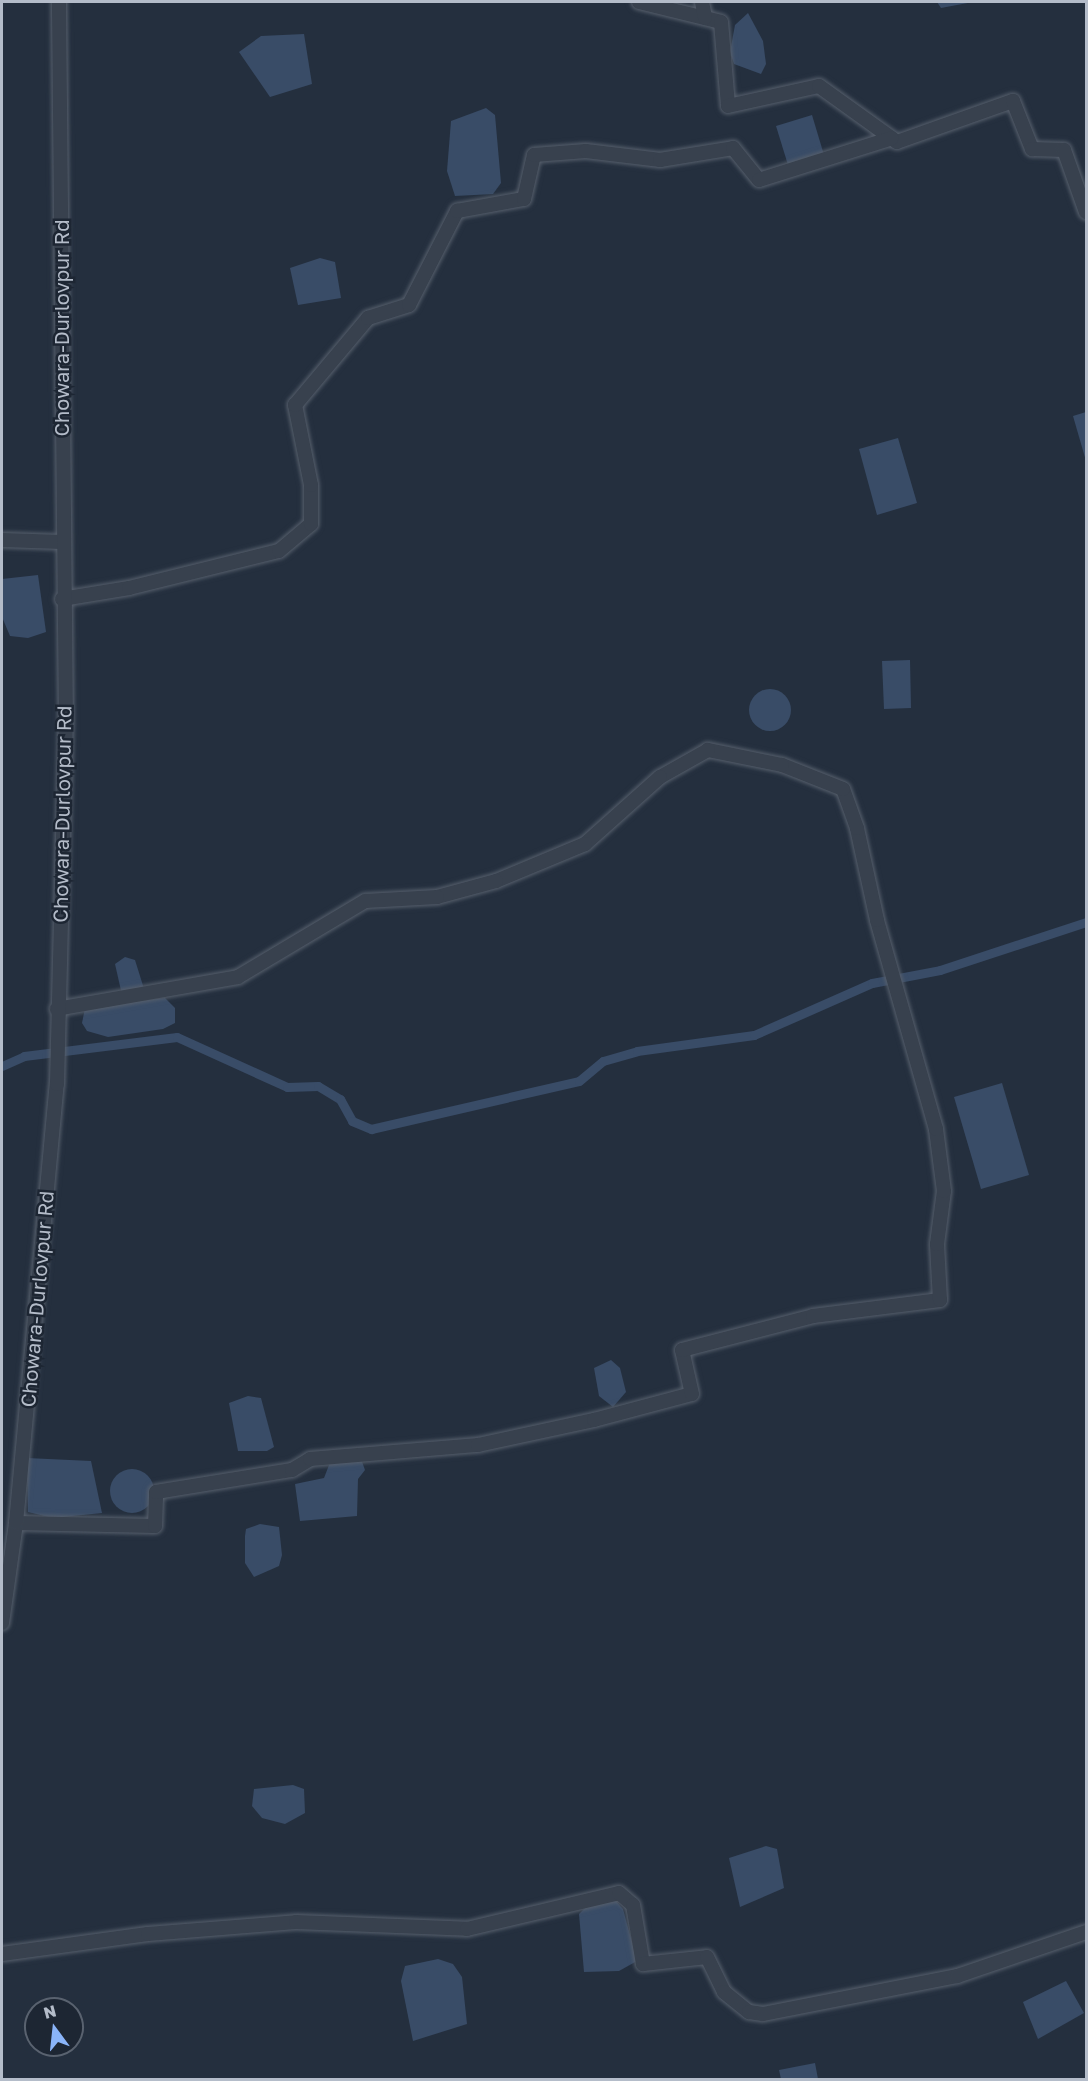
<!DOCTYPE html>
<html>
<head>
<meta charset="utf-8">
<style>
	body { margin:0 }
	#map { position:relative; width:1088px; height:2081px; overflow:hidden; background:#242f3e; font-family:"Golos Text",sans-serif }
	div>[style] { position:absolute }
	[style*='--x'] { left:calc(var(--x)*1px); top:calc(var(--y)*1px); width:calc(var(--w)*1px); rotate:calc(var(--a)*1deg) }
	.water>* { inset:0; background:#394c67 }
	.round { border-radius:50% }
	.canal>* { height:9px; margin:-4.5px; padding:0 4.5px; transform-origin:4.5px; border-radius:4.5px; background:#394c67 }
	.roads { filter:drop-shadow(0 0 2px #565f6c) drop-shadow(0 0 2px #565f6c) }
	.minor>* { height:14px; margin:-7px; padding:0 7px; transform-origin:7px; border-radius:7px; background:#38414e }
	span { translate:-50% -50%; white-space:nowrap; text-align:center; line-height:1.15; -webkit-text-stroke:5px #1d2633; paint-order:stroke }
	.street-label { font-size:20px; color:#b4bcc9 }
	.frame { position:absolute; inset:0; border:3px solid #b4bcc9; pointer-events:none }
	.north { position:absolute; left:24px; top:1997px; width:60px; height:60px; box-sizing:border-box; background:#1d2633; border:2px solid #59626f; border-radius:50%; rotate:345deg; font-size:16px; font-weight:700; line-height:24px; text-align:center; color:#b4bcc9 }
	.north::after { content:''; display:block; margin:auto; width:21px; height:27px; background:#8ab4f8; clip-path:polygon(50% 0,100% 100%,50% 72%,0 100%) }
</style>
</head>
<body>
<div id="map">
	<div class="water">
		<i style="clip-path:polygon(937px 2px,973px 2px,941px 8px)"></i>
		<i style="clip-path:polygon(748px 13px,763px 41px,766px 64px,761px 74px,734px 64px,730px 52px,735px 25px)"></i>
		<i style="clip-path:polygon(304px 34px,312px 84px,270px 97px,239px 52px,261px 36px)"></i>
		<i style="clip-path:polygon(486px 108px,495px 115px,501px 183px,493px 194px,455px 196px,447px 171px,451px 121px)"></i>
		<i style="clip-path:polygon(812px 115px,824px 155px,788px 165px,776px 126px)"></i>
		<i style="clip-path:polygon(320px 258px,335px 262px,341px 298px,298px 305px,290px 268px)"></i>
		<i style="clip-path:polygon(1086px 412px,1086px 461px,1073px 416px)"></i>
		<i style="clip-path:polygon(898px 438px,917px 503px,877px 515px,859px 449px)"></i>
		<i style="clip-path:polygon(38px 575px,46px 632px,28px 638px,10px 636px,2px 617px,2px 579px)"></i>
		<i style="clip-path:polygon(910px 660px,911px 708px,884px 709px,882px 661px)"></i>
		<i class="round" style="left:749px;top:689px;width:42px;height:42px"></i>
		<i style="clip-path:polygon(125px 957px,135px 960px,145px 992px,122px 995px,115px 964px)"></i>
		<i style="clip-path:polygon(165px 998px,175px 1008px,175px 1023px,163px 1029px,108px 1037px,87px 1031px,82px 1023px,85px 1008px)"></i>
		<i style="clip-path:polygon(1002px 1083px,1029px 1175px,981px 1189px,954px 1097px)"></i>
		<i style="clip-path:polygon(611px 1360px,620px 1368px,626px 1392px,613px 1407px,599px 1396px,594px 1368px)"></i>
		<i style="clip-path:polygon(248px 1396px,261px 1398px,274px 1447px,267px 1451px,238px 1451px,229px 1403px)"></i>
		<i style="clip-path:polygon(360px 1456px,365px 1470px,358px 1479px,357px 1516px,300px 1521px,295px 1484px,324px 1478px,331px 1460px)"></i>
		<i style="clip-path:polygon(27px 1458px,91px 1461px,102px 1513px,53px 1518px,28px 1512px)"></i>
		<i class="round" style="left:110px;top:1469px;width:44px;height:44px"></i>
		<i style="clip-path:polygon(260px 1524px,279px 1527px,282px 1555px,279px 1566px,254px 1577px,245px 1563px,245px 1536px,246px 1529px)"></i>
		<i style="clip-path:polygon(293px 1785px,304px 1789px,305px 1813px,285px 1824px,262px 1818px,252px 1806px,254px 1789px)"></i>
		<i style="clip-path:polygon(766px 1846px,777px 1849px,784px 1888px,740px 1907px,729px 1858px)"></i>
		<i style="clip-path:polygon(615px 1900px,623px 1909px,637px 1961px,619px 1971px,584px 1972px,579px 1914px,589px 1904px)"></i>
		<i style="clip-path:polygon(438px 1959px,453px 1964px,462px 1977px,467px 2024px,413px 2041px,401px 1981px,405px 1966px)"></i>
		<i style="clip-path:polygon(1066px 1981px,1084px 2013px,1038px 2039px,1023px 2002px)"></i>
		<i style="clip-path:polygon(815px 2063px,818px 2079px,781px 2079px,779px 2070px)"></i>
	</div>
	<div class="canal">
		<i style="--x:2;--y:1066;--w:24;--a:-24"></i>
		<i style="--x:24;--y:1056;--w:154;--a:-7.1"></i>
		<i style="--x:177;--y:1037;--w:121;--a:24.4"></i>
		<i style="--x:287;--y:1087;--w:31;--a:-2"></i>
		<i style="--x:318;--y:1086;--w:26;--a:31"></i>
		<i style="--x:340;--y:1099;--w:25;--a:61"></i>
		<i style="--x:352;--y:1121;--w:21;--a:23"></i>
		<i style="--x:371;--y:1129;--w:213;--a:-13"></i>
		<i style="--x:579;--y:1081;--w:31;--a:-40"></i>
		<i style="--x:603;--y:1061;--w:35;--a:-16"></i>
		<i style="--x:637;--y:1051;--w:118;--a:-7.8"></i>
		<i style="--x:754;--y:1035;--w:129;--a:-23.8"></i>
		<i style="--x:872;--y:983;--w:69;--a:-10.8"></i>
		<i style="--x:940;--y:970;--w:154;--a:-18.2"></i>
	</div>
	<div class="roads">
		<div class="minor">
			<i style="--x:639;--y:2;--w:84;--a:13.7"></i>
			<i style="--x:721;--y:22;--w:84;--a:85.2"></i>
			<i style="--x:728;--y:106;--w:93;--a:-12.4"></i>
			<i style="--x:819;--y:86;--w:96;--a:35.7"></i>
			<i style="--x:897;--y:142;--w:123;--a:-19.5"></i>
			<i style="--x:1013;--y:101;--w:52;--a:68.4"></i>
			<i style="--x:1032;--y:149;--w:32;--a:2"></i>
			<i style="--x:1064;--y:150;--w:66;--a:70.5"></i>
			<i style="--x:702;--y:2;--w:16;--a:79"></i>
			<i style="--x:2;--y:540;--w:60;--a:1.9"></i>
			<i style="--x:62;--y:599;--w:68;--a:-9.3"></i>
			<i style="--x:129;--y:588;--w:154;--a:-13.9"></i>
			<i style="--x:279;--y:551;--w:42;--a:-40.2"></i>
			<i style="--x:311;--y:524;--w:39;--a:-90"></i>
			<i style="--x:311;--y:485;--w:82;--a:-101.3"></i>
			<i style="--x:295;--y:405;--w:114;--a:-50"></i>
			<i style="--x:368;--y:318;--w:43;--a:-17.6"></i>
			<i style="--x:409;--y:305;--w:106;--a:-62.9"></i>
			<i style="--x:457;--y:211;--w:68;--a:-10.2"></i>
			<i style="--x:524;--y:199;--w:45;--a:-77.2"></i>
			<i style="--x:534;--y:155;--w:52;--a:-4.4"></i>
			<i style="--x:586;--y:151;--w:75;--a:6.9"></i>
			<i style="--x:660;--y:160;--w:74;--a:-9.3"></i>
			<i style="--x:733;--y:148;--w:41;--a:50.9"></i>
			<i style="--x:759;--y:180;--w:139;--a:-17.5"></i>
			<i style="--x:16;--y:1523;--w:139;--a:1.2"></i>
			<i style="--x:155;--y:1526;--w:34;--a:-88"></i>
			<i style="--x:156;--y:1492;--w:138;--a:-9.2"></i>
			<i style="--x:292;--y:1470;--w:21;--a:-31"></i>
			<i style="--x:310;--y:1459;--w:169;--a:-4.8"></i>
			<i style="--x:478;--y:1445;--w:119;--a:-12.2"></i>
			<i style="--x:594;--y:1420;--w:101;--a:-14.9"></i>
			<i style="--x:692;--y:1394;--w:45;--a:-102.8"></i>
			<i style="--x:682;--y:1350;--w:135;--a:-14.5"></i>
			<i style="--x:813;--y:1316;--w:128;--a:-7.2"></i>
			<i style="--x:940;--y:1300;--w:56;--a:-93.1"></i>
			<i style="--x:937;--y:1244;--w:53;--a:-82.5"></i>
			<i style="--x:944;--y:1191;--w:63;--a:-97.4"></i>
			<i style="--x:936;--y:1129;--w:217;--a:-105.8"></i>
			<i style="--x:877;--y:920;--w:94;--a:-102.3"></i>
			<i style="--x:857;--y:828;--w:41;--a:-109.7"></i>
			<i style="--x:843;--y:789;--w:66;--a:-158.5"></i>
			<i style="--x:782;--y:765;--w:76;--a:-168.5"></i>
			<i style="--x:708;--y:750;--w:55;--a:150.6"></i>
			<i style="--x:660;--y:777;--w:101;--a:138.2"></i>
			<i style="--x:585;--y:844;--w:96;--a:157.4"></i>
			<i style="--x:496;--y:881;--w:61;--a:164.8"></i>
			<i style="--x:437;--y:897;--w:72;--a:176.8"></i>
			<i style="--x:365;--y:901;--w:148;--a:149.1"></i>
			<i style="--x:238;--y:977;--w:184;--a:170"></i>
			<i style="--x:2;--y:1623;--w:101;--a:-82"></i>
			<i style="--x:16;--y:1523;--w:441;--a:-84.7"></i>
			<i style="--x:57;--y:1084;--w:361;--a:-88.6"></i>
			<i style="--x:66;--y:723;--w:721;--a:-90.56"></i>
			<i style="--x:2;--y:1954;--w:147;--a:-7.8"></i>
			<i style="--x:148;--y:1934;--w:148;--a:-4.6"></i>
			<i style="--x:296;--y:1922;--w:171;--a:2.3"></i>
			<i style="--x:467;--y:1929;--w:156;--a:-13.3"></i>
			<i style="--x:619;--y:1893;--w:18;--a:41"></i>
			<i style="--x:633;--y:1905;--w:60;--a:80.4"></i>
			<i style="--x:643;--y:1964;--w:64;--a:-6.2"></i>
			<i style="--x:707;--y:1957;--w:39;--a:64"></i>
			<i style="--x:724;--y:1992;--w:32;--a:39"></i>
			<i style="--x:749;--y:2012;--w:14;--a:8"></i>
			<i style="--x:763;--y:2014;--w:198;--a:-11.1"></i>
			<i style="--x:957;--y:1976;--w:136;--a:-18.8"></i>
		</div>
	</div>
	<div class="street-label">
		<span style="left:61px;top:328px;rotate:-90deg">Chowara-Durlovpur Rd</span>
		<span style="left:62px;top:814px;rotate:-89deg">Chowara-Durlovpur Rd</span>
		<span style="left:37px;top:1299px;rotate:-85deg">Chowara-Durlovpur Rd</span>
	</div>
	<div class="frame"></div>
	<div class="north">N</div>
</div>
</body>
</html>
